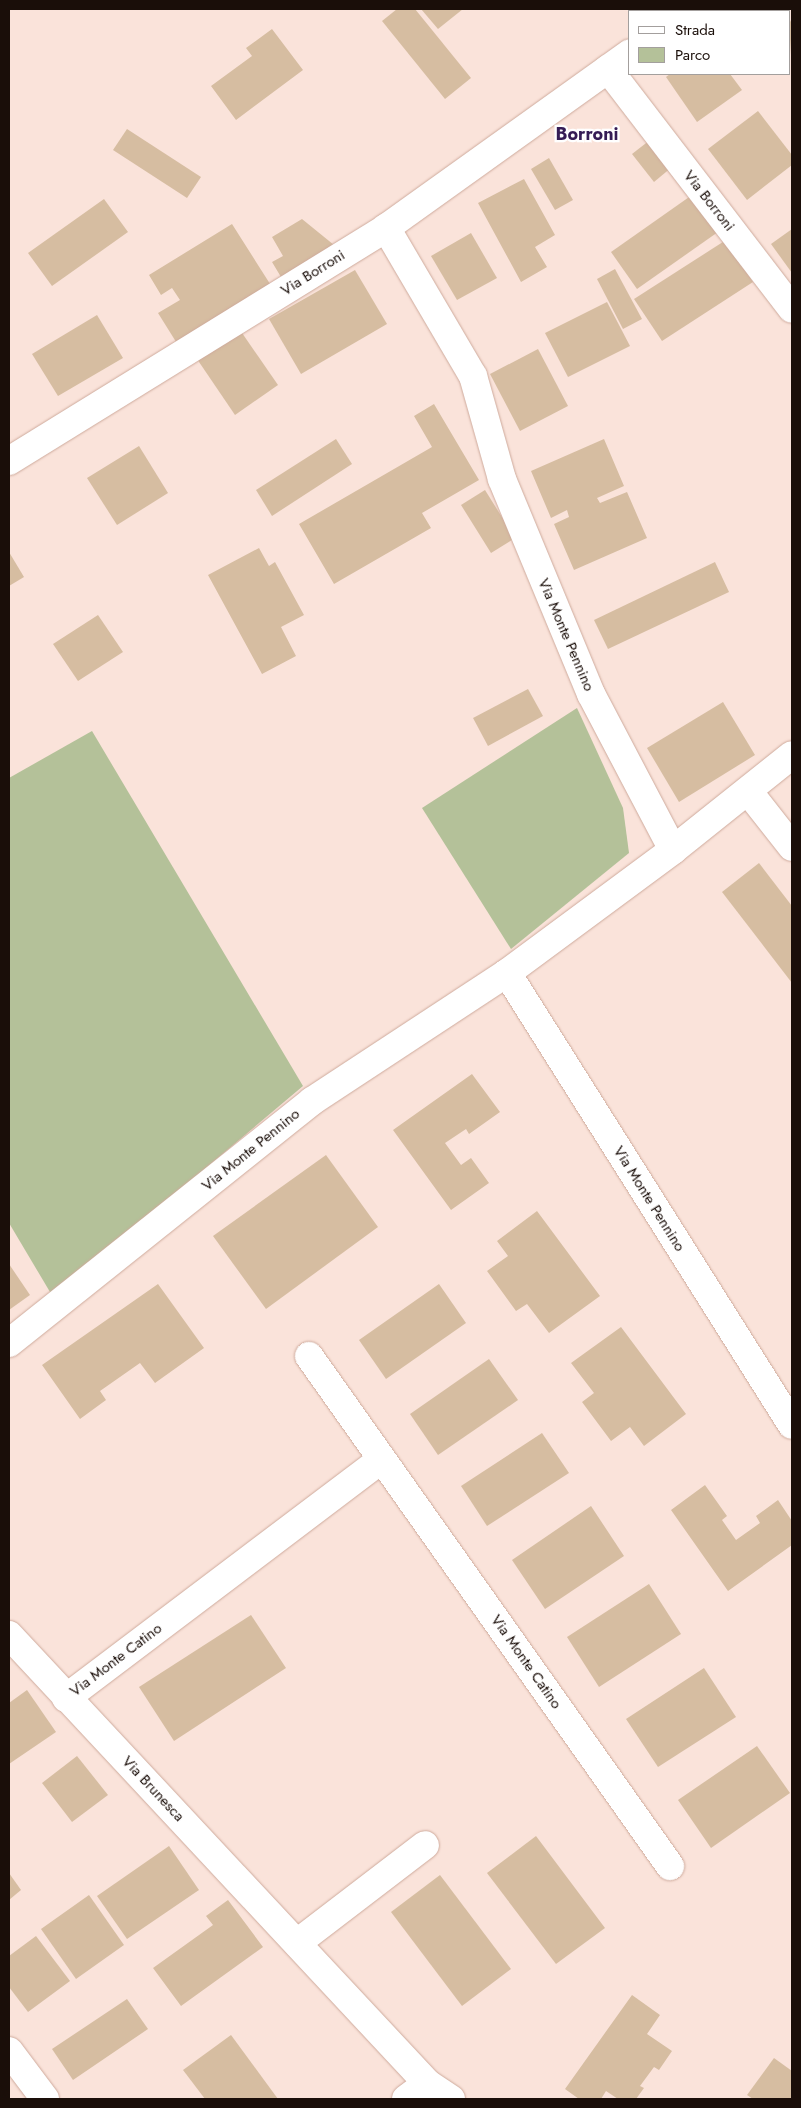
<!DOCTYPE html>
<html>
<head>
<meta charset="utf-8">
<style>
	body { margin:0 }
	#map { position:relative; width:801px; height:2108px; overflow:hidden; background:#fae3da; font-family:Jost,sans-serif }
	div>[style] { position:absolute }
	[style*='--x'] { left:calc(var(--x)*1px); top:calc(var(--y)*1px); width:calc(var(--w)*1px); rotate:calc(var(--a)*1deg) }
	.green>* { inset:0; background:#b4c199 }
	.building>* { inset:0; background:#d6bda1 }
	.roads { filter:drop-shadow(0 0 1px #ceaa9c) drop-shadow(0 0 1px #ceaa9c) }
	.minor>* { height:28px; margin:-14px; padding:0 14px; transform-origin:14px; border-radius:14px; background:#fff }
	span { translate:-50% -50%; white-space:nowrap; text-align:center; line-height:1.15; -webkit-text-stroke:4.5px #fff; paint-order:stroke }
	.street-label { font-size:15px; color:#1a0e09 }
	.quarter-label { font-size:18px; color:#351c55; font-weight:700 }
	.frame { position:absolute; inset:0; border:10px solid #1a0e09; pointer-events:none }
	.legend { position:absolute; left:628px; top:10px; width:162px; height:65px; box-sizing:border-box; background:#fff; border:1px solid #a39f9d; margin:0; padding:6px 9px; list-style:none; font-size:15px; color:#1a0e09 }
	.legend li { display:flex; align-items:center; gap:10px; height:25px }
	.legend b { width:25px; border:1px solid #a39f9d }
</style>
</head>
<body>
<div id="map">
	<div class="green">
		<i style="clip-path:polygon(577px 708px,623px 808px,629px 853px,511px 949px,422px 808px)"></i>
		<i style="clip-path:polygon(92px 731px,303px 1086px,53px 1297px,9px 1223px,9px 778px)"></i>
	</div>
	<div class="building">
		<i style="clip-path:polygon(397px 9px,415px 9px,471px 78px,445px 99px,382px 21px)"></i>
		<i style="clip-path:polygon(421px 9px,463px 9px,438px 29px)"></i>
		<i style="clip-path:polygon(646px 9px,665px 9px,662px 11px)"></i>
		<i style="clip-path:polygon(764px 9px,782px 9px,783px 11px,760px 11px)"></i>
		<i style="clip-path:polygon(790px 20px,792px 24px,790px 55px)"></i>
		<i style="clip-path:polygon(272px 29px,303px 70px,236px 120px,211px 86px,252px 56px,246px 48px)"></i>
		<i style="clip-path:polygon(670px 74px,730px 74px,742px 90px,697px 122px,666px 77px)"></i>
		<i style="clip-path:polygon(758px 111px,792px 155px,792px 165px,747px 200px,708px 149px)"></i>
		<i style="clip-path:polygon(127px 129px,201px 177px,187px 198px,113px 150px)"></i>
		<i style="clip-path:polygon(650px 140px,672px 167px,654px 182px,632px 154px)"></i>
		<i style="clip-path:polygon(549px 158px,573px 200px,555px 210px,531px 169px)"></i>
		<i style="clip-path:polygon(524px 179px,555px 235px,535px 247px,547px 267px,521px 282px,478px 203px)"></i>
		<i style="clip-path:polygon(692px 195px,718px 232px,637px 289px,611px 252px)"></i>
		<i style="clip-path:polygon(104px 199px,128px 232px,52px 286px,28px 253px)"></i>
		<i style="clip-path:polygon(302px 219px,334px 245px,281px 277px,272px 262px,283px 256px,272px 237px)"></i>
		<i style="clip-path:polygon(232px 224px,272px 287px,178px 345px,158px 313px,180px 300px,172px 288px,161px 295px,149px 275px)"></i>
		<i style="clip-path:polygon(792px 229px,792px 273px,771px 244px)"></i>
		<i style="clip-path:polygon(471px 233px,497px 278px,457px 300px,431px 256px)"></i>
		<i style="clip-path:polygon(726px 240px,753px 282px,662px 341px,634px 299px)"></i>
		<i style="clip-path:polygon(615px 269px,642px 319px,623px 329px,597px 279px)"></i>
		<i style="clip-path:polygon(355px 270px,387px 324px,301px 374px,269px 319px)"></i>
		<i style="clip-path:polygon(607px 302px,630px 346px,568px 377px,545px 333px)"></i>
		<i style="clip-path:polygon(97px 315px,123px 358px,58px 396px,32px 354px)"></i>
		<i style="clip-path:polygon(240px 330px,278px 385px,235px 415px,197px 359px)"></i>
		<i style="clip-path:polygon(538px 349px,568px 406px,520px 431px,490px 374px)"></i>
		<i style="clip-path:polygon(434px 404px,479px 480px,422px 513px,431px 528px,334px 584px,299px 524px,432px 447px,414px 416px)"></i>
		<i style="clip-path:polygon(336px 439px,352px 464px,272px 516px,256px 490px)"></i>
		<i style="clip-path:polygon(604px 439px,624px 486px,597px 498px,600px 503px,627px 492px,647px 538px,574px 570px,554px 524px,569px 517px,567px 510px,551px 518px,531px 471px)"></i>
		<i style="clip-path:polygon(139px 446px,168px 493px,117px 525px,87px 478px)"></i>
		<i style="clip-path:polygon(485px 490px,515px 538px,491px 553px,461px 505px)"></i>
		<i style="clip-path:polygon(259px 548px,269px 566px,275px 562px,304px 615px,281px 627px,296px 656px,262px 674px,208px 575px)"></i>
		<i style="clip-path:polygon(9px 552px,24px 577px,9px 586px)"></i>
		<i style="clip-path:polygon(715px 562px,729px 592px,608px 649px,594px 620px)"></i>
		<i style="clip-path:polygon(98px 615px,123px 652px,78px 681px,53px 644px)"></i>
		<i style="clip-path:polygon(528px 689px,543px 716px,488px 746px,473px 718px)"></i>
		<i style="clip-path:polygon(723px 702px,755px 755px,679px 802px,647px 748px)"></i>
		<i style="clip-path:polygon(759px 863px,792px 906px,792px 983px,722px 892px)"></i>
		<i style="clip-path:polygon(472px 1074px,500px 1112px,469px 1134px,466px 1129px,445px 1143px,461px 1165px,471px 1158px,489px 1183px,451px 1210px,393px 1130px)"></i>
		<i style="clip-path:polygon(326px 1155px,378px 1227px,266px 1309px,213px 1236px)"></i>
		<i style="clip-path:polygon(537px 1211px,600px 1296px,549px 1333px,527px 1304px,516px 1311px,487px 1271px,508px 1256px,497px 1241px)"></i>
		<i style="clip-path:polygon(9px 1264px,30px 1295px,9px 1310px)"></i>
		<i style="clip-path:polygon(158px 1284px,204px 1348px,155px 1383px,140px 1363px,100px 1391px,106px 1400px,80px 1419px,42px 1365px)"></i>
		<i style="clip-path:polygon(439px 1284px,466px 1323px,386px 1379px,359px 1340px)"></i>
		<i style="clip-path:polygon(621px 1327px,686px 1414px,644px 1446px,630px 1427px,611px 1441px,582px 1402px,594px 1393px,571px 1363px)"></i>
		<i style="clip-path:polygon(489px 1359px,518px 1400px,438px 1455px,410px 1414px)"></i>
		<i style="clip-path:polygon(542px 1433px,569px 1473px,487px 1526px,461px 1486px)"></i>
		<i style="clip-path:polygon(705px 1485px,727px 1516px,722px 1520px,736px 1540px,760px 1523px,756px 1516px,778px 1500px,792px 1521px,792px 1545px,728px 1591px,671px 1510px)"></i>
		<i style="clip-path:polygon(591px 1506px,624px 1556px,545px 1609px,512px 1560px)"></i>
		<i style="clip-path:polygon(649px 1584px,681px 1634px,599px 1687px,567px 1637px)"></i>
		<i style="clip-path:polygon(251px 1615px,286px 1668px,174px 1741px,139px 1687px)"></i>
		<i style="clip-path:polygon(704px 1668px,736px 1717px,658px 1767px,626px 1719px)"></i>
		<i style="clip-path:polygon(27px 1690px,56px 1732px,9px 1764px,9px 1703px)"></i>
		<i style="clip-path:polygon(757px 1746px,790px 1793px,711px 1848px,678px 1800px)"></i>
		<i style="clip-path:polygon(77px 1756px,108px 1795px,72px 1822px,42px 1783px)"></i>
		<i style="clip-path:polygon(536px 1836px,605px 1928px,556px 1964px,487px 1873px)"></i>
		<i style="clip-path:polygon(169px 1846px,199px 1890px,127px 1939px,97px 1896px)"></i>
		<i style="clip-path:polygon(9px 1873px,21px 1890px,9px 1900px)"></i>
		<i style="clip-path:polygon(440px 1875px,511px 1969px,462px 2006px,391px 1912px)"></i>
		<i style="clip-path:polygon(89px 1895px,124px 1945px,76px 1979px,41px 1929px)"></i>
		<i style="clip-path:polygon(228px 1900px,263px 1947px,181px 2006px,153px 1968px,213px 1925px,206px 1916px)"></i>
		<i style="clip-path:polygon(36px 1936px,70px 1981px,28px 2012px,9px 1987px,9px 1956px)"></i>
		<i style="clip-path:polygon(632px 1995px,660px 2015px,647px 2034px,672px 2051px,659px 2070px,654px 2067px,640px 2086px,644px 2088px,636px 2099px,618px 2099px,606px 2091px,601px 2099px,579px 2099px,565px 2089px)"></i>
		<i style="clip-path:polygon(127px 1999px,148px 2029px,73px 2080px,52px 2049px)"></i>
		<i style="clip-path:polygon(231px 2035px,278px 2099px,205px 2099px,183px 2070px)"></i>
		<i style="clip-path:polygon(774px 2058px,792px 2071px,792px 2099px,753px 2099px,747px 2095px)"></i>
	</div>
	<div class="roads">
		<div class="minor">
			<i style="--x:684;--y:11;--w:4;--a:-27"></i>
			<i style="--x:608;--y:69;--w:302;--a:52.5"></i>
			<i style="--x:9;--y:461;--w:443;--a:-31.7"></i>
			<i style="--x:386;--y:228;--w:300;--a:-35.6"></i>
			<i style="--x:748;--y:791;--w:71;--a:51.8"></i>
			<i style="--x:673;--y:850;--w:152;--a:-38.6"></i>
			<i style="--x:507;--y:973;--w:534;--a:57.77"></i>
			<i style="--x:9;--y:1343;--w:388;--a:-38.6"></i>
			<i style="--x:312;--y:1101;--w:233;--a:-33.3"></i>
			<i style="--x:507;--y:973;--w:207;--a:-36.5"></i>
			<i style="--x:673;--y:850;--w:176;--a:-117.7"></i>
			<i style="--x:591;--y:694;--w:233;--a:-112.5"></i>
			<i style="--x:502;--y:479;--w:107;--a:-105.7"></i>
			<i style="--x:473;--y:376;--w:172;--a:-120.4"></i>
			<i style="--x:309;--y:1356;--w:625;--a:54.71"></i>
			<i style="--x:9;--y:1635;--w:613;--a:46.98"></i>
			<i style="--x:427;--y:2083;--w:29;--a:34"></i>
			<i style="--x:66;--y:1698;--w:396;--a:-37.1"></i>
			<i style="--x:297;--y:1943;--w:161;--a:-37.4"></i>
			<i style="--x:9;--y:2051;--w:60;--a:53.1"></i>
			<i style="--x:406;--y:2099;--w:26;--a:-37"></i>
		</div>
	</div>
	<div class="street-label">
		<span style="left:709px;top:201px;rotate:52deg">Via Borroni</span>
		<span style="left:313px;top:273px;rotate:-32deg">Via Borroni</span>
		<span style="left:566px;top:635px;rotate:67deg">Via Monte Pennino</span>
		<span style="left:251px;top:1150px;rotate:-39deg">Via Monte Pennino</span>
		<span style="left:649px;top:1199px;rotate:58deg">Via Monte Pennino</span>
		<span style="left:116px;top:1660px;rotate:-37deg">Via Monte Catino</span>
		<span style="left:526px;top:1662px;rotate:55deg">Via Monte Catino</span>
		<span style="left:153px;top:1789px;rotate:47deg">Via Brunesca</span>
	</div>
	<div class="quarter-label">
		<span style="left:587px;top:134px">Borroni</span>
	</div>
	<div class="frame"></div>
	<ul class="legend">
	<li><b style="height:6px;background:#fff"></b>Strada</li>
	<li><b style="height:14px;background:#b4c199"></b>Parco</li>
	</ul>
</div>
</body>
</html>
